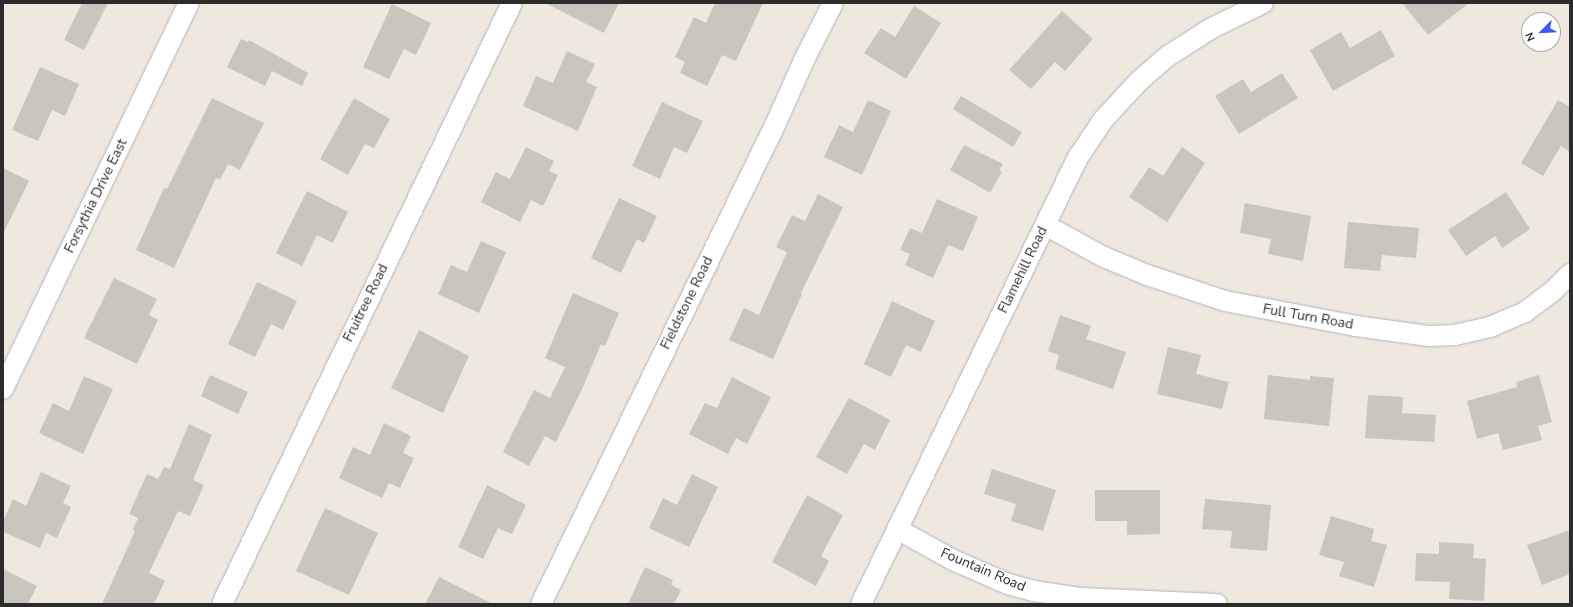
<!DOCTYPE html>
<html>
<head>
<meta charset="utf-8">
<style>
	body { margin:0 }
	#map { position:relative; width:1573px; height:607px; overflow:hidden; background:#eee8de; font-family:"Nunito Sans",sans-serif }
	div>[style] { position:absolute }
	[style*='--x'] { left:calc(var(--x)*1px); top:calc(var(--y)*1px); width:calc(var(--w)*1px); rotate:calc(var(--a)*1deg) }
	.building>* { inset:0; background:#c9c6bd }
	.roads { filter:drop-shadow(0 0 1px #b2b4c0) drop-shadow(0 0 1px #b2b4c0) }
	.street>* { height:20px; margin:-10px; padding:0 10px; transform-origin:10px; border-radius:10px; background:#fff }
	span { translate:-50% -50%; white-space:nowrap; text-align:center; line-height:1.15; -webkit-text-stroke:3px #fff; paint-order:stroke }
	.street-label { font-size:14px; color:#2c2c2c }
	.frame { position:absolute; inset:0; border:4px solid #2c2c2c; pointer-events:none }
	.north { position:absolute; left:1521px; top:12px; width:40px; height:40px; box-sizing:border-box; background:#fff; border:1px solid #ababab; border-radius:50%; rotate:246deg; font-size:11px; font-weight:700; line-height:16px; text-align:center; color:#2c2c2c }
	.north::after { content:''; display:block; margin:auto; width:14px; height:18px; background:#3b59ff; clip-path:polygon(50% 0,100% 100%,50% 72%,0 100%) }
</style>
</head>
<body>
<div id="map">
	<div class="building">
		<i style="clip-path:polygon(82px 3px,108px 3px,84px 50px,64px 40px)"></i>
		<i style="clip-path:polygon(545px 3px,619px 3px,604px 33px)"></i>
		<i style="clip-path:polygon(715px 3px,763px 3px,736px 61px,722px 55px,707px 86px,680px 73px,685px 62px,675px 57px,694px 17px,706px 23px)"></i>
		<i style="clip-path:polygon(1402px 3px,1469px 3px,1428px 35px)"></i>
		<i style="clip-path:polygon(392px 4px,431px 23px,416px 55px,404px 49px,389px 79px,363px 67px)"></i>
		<i style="clip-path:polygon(914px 6px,941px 23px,906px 79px,864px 53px,881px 28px,895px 37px)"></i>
		<i style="clip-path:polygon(1062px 11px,1093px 39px,1065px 71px,1055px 62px,1031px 89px,1009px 70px)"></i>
		<i style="clip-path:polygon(1381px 30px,1395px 56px,1333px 91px,1310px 50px,1341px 32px,1350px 48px)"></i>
		<i style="clip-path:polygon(241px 39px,248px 42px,249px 40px,308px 73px,302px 86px,272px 71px,265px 86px,227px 67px)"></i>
		<i style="clip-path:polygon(567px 51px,595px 64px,586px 82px,597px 87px,578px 131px,523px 106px,536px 76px,553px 83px)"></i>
		<i style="clip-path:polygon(40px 67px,79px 84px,65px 116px,52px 110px,38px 141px,12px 130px)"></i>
		<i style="clip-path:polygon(1282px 73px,1298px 98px,1239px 134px,1215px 96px,1243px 79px,1251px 92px)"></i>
		<i style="clip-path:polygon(961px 96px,1022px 132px,1013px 147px,953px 109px)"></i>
		<i style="clip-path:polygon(212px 98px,264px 123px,240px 170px,228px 164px,220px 180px,216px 178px,174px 268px,136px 250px,164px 188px,167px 189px)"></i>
		<i style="clip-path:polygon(354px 98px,390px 119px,374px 148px,365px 144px,348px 175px,320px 159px)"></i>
		<i style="clip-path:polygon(868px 100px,891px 111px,862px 175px,824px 157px,839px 125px,853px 132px)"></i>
		<i style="clip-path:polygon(1558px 100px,1570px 107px,1570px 152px,1561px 146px,1543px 176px,1521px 163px)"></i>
		<i style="clip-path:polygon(662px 102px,703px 121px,687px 153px,674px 147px,660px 179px,632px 166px)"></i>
		<i style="clip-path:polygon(964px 145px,1003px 164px,999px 170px,1002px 172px,990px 193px,950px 170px)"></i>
		<i style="clip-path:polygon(526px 147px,554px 161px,549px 171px,558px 175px,543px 206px,531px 200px,520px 222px,481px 202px,496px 172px,510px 179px)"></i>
		<i style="clip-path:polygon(1182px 147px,1205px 163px,1167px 222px,1129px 197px,1149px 167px,1163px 176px)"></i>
		<i style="clip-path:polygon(3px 168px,29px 181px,3px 234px)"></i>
		<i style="clip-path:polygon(307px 191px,348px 212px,333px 243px,317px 235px,302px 266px,276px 253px)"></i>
		<i style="clip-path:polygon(1506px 192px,1530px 229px,1502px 248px,1495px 236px,1466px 256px,1448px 230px)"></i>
		<i style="clip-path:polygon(818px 194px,843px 207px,801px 293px,802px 294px,773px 359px,729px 340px,744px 308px,759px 315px,787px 252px,776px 247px,792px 215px,805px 221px)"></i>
		<i style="clip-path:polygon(619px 198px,657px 216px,644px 243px,637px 239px,621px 273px,591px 258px)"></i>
		<i style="clip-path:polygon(937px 199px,978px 217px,963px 251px,948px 245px,933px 278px,905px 265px,910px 254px,900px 250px,910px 228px,922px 233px)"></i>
		<i style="clip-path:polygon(1245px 203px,1311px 216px,1303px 261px,1268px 254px,1271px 239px,1240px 233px)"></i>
		<i style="clip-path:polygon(1348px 222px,1419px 228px,1416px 258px,1382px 255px,1380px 271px,1344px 268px)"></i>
		<i style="clip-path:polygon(481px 241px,506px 252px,479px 313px,438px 294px,451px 265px,467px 272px)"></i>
		<i style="clip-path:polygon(114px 278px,157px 299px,149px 315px,158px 320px,137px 364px,84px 338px)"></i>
		<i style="clip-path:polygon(257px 282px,297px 301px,283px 330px,271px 324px,255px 357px,228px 344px)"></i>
		<i style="clip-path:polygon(573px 293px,619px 313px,605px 346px,601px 344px,583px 387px,556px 442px,545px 436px,529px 466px,503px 452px,534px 390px,550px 398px,565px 367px,545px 358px)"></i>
		<i style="clip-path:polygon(892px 301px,935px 321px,921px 352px,906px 345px,891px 377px,864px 364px)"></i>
		<i style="clip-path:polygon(1060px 315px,1091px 326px,1086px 339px,1126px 352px,1113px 389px,1055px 369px,1059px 355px,1048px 351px)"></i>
		<i style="clip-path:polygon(419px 330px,469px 356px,443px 413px,391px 388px)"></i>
		<i style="clip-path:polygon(1168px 347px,1201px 355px,1196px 374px,1229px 382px,1222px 409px,1157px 394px)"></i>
		<i style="clip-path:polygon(210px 375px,248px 392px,238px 414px,201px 396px)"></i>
		<i style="clip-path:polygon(1268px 375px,1310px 380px,1310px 376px,1334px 378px,1329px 426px,1264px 419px)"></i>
		<i style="clip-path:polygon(1539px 375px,1552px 422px,1538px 426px,1542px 440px,1503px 450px,1498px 433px,1477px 439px,1467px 401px,1517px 387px,1516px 382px)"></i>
		<i style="clip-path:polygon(84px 376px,113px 389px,83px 454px,39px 433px,53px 403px,69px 411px)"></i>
		<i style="clip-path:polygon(732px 377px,771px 397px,747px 444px,736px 438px,728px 454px,689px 434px,705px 403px,717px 408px)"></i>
		<i style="clip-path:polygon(1368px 395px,1403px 397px,1402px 413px,1436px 415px,1434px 442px,1365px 438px)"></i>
		<i style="clip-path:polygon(849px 398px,890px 420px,875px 450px,864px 444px,847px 474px,816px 457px)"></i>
		<i style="clip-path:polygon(384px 423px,411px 436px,403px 453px,414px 458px,400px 488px,389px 483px,382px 498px,339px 478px,353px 447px,370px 455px)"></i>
		<i style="clip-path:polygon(189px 424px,212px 435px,193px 480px,204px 485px,190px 516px,178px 511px,149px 573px,165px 581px,154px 604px,102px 604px,135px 531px,133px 529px,138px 518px,129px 514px,147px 474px,158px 479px,164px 467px,170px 469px)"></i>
		<i style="clip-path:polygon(992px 469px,1056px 490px,1043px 531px,1011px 521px,1016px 504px,984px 494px)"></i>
		<i style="clip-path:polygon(41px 472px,71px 486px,63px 503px,71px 507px,57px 538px,46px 533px,40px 548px,3px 532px,3px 521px,13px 499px,26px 506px)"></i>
		<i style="clip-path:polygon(692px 474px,718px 487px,689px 547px,649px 528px,663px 498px,677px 505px)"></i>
		<i style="clip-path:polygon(487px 485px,526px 505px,512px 534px,498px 528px,483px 559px,458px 547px)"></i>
		<i style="clip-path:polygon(1095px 490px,1160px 490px,1160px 534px,1127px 535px,1127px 521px,1095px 521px)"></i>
		<i style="clip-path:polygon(807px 495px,843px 515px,821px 556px,829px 561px,816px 586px,772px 562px)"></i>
		<i style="clip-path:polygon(1205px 499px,1271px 505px,1267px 551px,1230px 548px,1232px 531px,1202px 529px)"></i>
		<i style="clip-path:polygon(325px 508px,378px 533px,349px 595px,296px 571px)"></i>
		<i style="clip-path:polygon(1331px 516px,1374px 529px,1371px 541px,1387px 545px,1374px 587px,1339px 576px,1344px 562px,1319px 555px)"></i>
		<i style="clip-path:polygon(1570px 530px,1570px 574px,1542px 585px,1527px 545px)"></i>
		<i style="clip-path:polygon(1439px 542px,1474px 544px,1473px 558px,1486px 559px,1484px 601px,1449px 599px,1450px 582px,1415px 581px,1416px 553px,1439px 554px)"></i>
		<i style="clip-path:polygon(645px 567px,673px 580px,671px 585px,681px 590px,674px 604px,628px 604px)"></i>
		<i style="clip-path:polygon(3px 569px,37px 586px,28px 604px,3px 604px)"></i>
		<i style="clip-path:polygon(439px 577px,493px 604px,425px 604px)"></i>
	</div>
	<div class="roads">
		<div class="street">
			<i style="--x:1045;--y:225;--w:67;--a:28.5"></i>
			<i style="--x:1104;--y:257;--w:47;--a:22.7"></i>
			<i style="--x:1147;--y:275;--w:82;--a:18.4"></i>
			<i style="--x:1225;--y:301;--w:133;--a:10.8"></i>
			<i style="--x:1356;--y:326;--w:74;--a:7.8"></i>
			<i style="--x:1429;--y:336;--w:26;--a:-2"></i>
			<i style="--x:1455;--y:335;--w:36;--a:-13"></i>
			<i style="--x:1490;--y:327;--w:38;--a:-23"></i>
			<i style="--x:1525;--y:312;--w:35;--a:-37"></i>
			<i style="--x:1553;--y:291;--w:24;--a:-45"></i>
			<i style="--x:3;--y:389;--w:428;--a:-64.3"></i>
			<i style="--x:897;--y:529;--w:64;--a:29"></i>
			<i style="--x:953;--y:560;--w:60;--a:23.6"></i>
			<i style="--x:1008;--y:584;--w:27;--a:15"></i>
			<i style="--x:1034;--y:591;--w:47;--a:8.7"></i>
			<i style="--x:1080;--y:598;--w:137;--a:2.5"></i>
			<i style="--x:222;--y:604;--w:667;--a:-64.24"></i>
			<i style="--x:541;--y:604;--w:533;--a:-63.96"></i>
			<i style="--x:775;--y:125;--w:76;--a:-65.8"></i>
			<i style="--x:806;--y:56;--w:59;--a:-63"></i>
			<i style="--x:861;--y:604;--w:498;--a:-64.1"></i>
			<i style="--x:1079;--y:156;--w:43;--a:-56.3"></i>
			<i style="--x:1103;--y:120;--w:53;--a:-47.3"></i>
			<i style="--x:1139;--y:81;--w:38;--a:-41"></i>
			<i style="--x:1168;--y:56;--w:50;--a:-32.7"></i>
			<i style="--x:1210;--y:29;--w:59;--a:-26.1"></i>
		</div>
	</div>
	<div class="street-label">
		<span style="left:96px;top:196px;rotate:-64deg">Forsythia Drive East</span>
		<span style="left:1023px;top:270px;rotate:-64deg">Flamehill Road</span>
		<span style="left:366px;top:303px;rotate:-64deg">Fruitree Road</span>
		<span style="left:687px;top:303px;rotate:-64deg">Fieldstone Road</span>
		<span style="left:1308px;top:317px;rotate:10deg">Full Turn Road</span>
		<span style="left:983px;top:570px;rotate:23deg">Fountain Road</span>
	</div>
	<div class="frame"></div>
	<div class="north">N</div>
</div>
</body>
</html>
